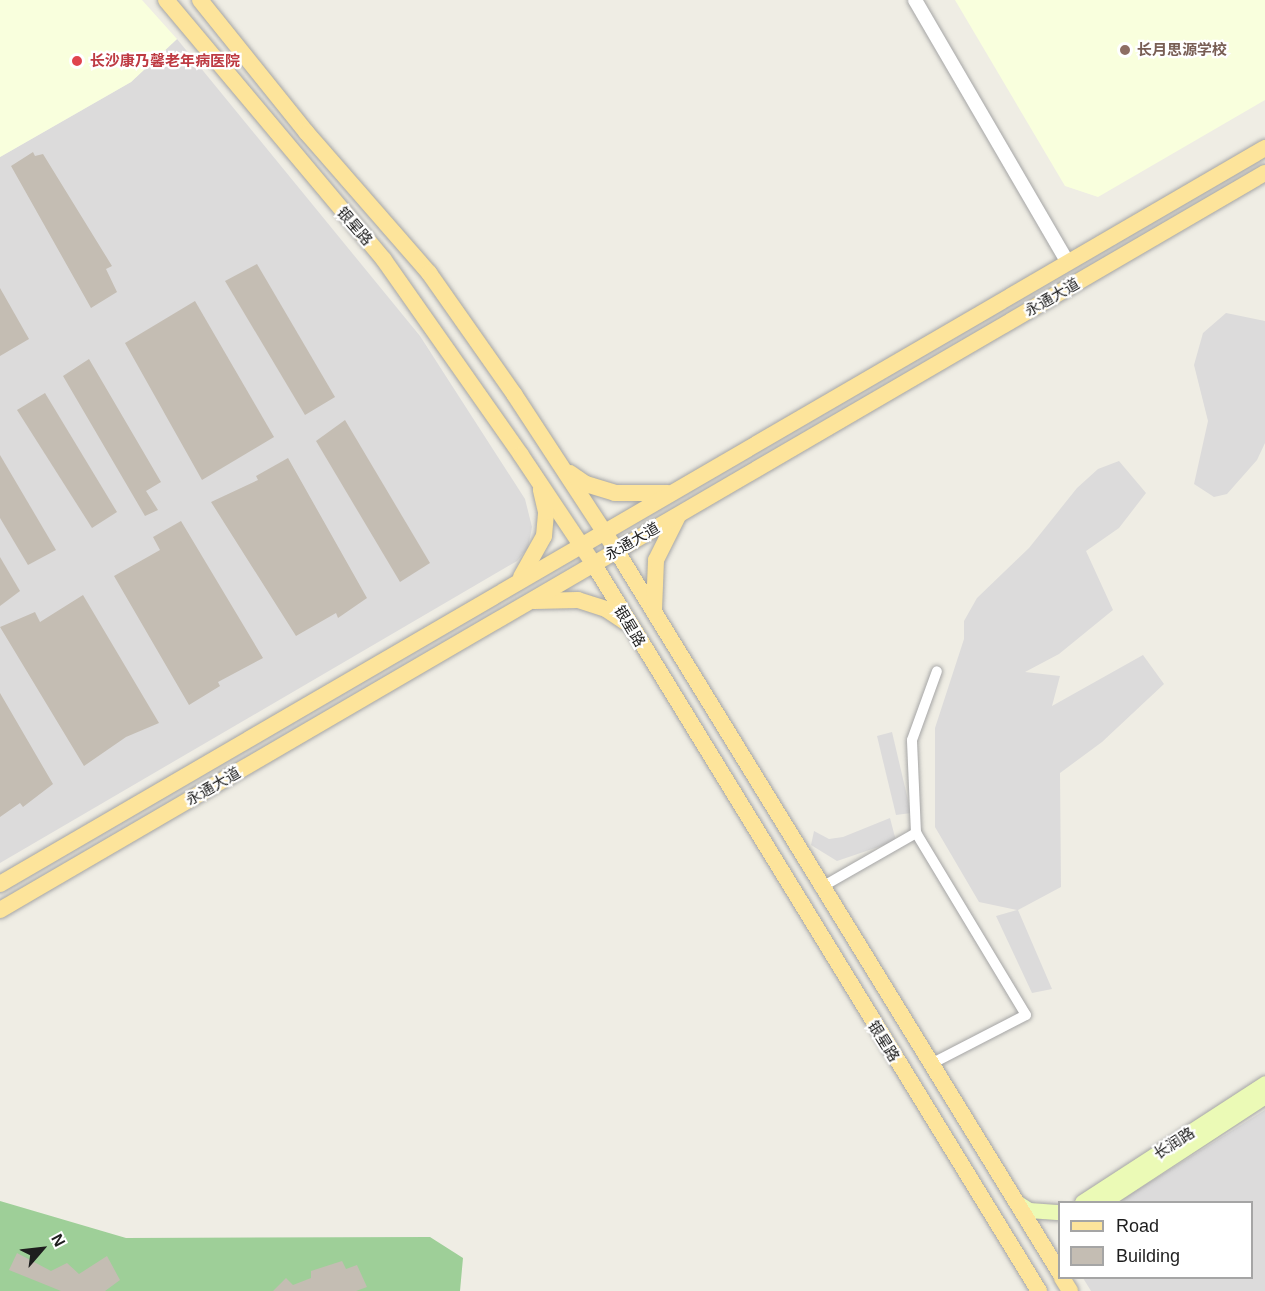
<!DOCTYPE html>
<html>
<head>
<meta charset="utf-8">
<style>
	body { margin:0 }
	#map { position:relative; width:1265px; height:1291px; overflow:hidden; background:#efede4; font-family:Helvetica,"Noto Sans SC",sans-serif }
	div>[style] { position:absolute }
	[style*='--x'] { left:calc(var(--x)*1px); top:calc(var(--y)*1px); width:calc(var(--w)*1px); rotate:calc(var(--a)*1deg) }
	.residential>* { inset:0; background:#dcdbdb }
	.education>* { inset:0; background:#f9ffdd }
	.forest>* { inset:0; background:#9ecf98 }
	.building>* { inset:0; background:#c4bdb3 }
	.roads { filter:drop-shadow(0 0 2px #a5a5a5) drop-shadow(0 0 2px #a5a5a5) }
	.minor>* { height:10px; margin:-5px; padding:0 5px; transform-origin:5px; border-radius:5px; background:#fff }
	.tertiary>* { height:14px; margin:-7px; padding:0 7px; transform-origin:7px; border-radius:7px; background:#fff }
	.secondary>* { height:15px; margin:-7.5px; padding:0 7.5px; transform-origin:7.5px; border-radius:7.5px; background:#ebfab6 }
	.primary>* { height:16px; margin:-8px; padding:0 8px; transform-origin:8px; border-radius:8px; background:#fde49b }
	.dots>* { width:16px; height:16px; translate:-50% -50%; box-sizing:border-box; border:3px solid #fff; border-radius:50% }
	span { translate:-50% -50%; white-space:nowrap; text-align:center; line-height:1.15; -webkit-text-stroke:4.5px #fff; paint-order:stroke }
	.education-label { font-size:15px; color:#785e54; font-weight:700 }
	.left { translate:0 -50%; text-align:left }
	.health-label { font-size:15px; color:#be3a42; font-weight:700 }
	.street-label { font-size:15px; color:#1e1e1e }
	.legend { position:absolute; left:1058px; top:1201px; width:195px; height:78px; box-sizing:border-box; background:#fff; border:2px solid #a5a5a5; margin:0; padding:8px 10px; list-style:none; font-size:18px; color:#1e1e1e }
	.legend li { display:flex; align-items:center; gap:12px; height:30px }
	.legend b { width:30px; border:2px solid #a5a5a5 }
	.north { position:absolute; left:12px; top:1219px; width:60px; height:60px; -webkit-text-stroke:4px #fff; paint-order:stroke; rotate:62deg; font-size:16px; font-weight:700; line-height:24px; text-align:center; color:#1e1e1e }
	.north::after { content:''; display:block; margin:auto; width:21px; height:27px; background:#1e1e1e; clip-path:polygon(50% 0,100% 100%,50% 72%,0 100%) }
</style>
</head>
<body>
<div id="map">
	<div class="residential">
		<i style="clip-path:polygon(177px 39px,420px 336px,525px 499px,532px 527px,528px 548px,517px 561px,0 863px,0 157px,131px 82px)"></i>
		<i style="clip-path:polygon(1226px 313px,1265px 321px,1265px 443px,1257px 460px,1227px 494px,1214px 497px,1194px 484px,1208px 421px,1194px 365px,1203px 333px)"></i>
		<i style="clip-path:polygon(1119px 461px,1146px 493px,1119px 528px,1086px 551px,1113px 610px,1059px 654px,1025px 672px,1060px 676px,1052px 706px,1143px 655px,1164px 684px,1102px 742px,1060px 773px,1061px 887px,1018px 910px,1052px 989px,1032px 993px,996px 916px,1017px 910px,979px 902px,935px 827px,935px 728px,964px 639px,964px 621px,977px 598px,1029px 548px,1077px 488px,1098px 469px)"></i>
		<i style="clip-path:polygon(892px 732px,911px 813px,896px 815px,877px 736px)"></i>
		<i style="clip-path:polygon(890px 818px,896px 841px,837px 861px,811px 845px,814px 831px,829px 839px,843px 837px)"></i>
		<i style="clip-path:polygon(1265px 1110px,1265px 1291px,1091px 1291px,1083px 1278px,1252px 1278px,1252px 1202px,1118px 1202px)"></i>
	</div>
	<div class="education">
		<i style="clip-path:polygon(0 0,142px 0,177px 39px,131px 82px,0 157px)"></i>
		<i style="clip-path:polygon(955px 0,1265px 0,1265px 100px,1098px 197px,1065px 186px)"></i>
	</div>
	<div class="forest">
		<i style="clip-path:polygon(0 1201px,126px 1238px,430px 1237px,463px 1258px,460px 1291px,0 1291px)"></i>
	</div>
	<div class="building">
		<i style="clip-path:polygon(33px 152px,35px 156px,43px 154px,112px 266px,106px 269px,117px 292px,91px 308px,11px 166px)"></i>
		<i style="clip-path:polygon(257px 264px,335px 397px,305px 415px,225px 281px)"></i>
		<i style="clip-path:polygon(0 288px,29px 339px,0 356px)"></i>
		<i style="clip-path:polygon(195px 301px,274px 437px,202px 480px,125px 343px)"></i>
		<i style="clip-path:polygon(89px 359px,161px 482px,146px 491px,158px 510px,145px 516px,63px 376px)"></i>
		<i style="clip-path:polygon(45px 393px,117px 512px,92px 528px,17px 410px)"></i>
		<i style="clip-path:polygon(345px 420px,430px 563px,400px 582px,316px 441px)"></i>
		<i style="clip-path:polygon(0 455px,56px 550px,28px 565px,0 518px)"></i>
		<i style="clip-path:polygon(288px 458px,367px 598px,338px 618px,336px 613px,296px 636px,211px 502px,258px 480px,256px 476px)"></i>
		<i style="clip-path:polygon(181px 521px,263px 658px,218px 682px,220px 686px,189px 705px,114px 576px,160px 550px,153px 537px)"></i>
		<i style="clip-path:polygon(0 557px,20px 591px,0 606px)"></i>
		<i style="clip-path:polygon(83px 595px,159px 723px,126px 737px,84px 766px,0 627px,35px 612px,40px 622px)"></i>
		<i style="clip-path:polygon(0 693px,53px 784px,23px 807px,20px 803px,0 817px)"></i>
		<i style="clip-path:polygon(17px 1253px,51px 1271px,67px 1263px,79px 1274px,107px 1256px,120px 1280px,105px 1291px,61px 1291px,9px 1270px)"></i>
		<i style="clip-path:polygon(342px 1261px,346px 1269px,357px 1265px,367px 1287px,356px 1291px,273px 1291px,286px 1278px,293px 1285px,311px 1278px,311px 1271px)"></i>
	</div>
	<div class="roads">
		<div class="minor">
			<i style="--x:820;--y:888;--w:111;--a:-29.8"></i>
			<i style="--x:929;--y:1065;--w:109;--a:-27.3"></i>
			<i style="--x:1026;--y:1015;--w:213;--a:-121.1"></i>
			<i style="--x:916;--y:833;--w:93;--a:-92.5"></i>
			<i style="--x:912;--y:740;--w:73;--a:-70.1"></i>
		</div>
		<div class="tertiary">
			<i style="--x:915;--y:0;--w:304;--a:59.8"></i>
		</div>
		<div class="secondary">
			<i style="--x:1015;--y:1201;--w:17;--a:33"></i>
			<i style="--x:1029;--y:1210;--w:31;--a:4"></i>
			<i style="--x:1082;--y:1202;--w:218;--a:-33"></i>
			<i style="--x:1103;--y:1202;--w:194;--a:-33.2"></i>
		</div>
		<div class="primary">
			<i style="--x:166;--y:0;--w:339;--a:50"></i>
			<i style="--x:384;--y:260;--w:238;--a:54.9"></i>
			<i style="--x:521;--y:455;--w:130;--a:56.3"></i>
			<i style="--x:593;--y:563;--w:854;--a:58.51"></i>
			<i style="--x:200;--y:0;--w:171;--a:51.2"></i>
			<i style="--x:307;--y:133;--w:186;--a:48.9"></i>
			<i style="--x:429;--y:273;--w:148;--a:54.9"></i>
			<i style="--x:514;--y:394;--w:186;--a:56.8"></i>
			<i style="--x:616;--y:550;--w:848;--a:58.45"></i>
			<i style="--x:570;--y:473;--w:19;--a:35"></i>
			<i style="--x:586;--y:484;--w:30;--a:17"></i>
			<i style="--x:615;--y:493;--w:53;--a:0"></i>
			<i style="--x:521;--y:577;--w:47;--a:-60.7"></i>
			<i style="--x:544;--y:536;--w:24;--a:-85"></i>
			<i style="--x:546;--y:512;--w:23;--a:-103"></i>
			<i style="--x:534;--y:601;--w:44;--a:-1.3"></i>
			<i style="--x:578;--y:600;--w:29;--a:18"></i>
			<i style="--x:606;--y:609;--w:23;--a:34"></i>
			<i style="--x:654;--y:610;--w:50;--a:-87.7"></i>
			<i style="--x:656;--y:560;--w:49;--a:-63.4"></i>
			<i style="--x:0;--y:884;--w:1464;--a:-30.19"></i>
			<i style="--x:0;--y:910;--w:1464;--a:-30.23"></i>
			<i style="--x:1062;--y:1278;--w:15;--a:58"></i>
		</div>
	</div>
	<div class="dots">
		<i style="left:1125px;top:50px;background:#8d6e63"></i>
		<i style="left:77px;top:61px;background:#e0444e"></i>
	</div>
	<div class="education-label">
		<span class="left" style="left:1137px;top:50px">长月思源学校</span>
	</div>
	<div class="health-label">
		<span class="left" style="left:90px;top:61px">长沙康乃馨老年病医院</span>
	</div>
	<div class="street-label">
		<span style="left:355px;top:226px;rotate:49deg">银星路</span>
		<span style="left:1052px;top:297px;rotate:-30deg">永通大道</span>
		<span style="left:632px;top:541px;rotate:-30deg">永通大道</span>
		<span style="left:630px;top:626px;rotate:59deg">银星路</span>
		<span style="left:213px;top:786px;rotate:-30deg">永通大道</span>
		<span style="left:884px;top:1041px;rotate:58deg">银星路</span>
		<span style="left:1174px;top:1143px;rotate:-33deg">长润路</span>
	</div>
	<ul class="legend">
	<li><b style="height:8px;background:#fde49b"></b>Road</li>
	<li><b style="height:16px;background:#c4bdb3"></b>Building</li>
	</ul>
	<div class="north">N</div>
</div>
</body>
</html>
